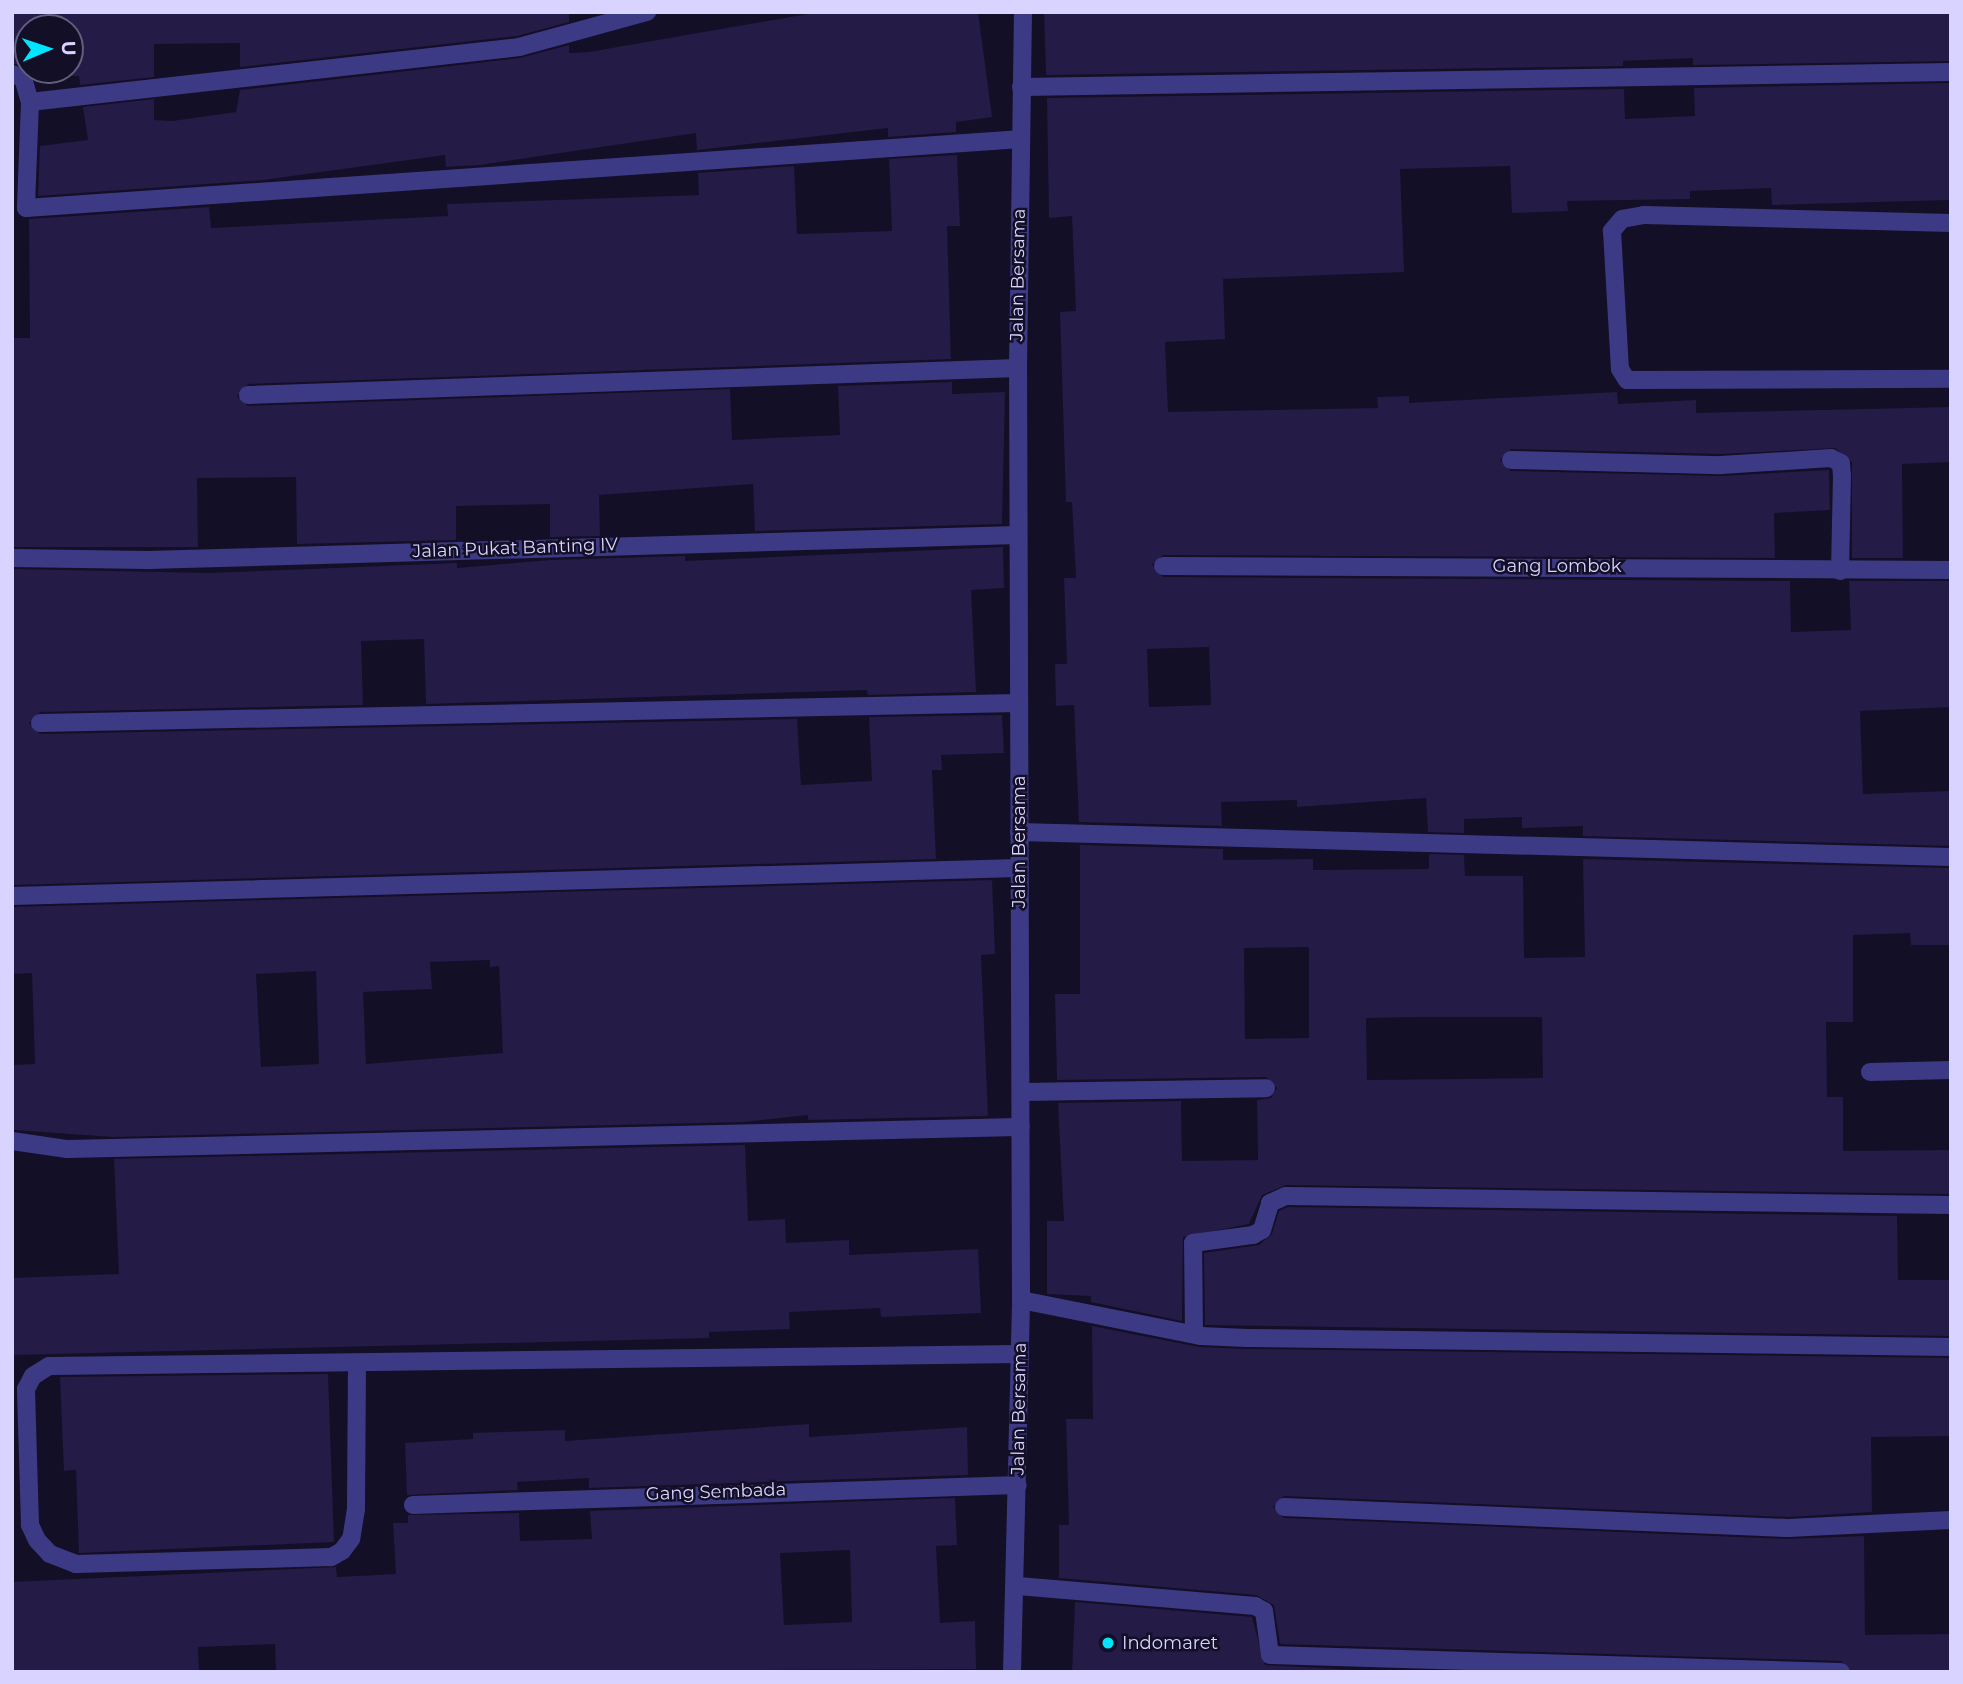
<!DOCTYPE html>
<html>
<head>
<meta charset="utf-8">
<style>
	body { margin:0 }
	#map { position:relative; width:1963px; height:1684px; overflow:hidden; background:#130f26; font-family:Montserrat,sans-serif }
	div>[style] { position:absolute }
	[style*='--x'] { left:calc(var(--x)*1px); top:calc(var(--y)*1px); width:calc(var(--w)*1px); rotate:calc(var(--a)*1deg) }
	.building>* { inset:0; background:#241b47 }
	.service>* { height:18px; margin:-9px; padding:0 9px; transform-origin:9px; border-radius:9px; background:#3d3a85 }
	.minor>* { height:18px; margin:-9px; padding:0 9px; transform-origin:9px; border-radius:9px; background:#3d3a85 }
	.dots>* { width:19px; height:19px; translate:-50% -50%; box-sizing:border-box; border:4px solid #130f26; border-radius:50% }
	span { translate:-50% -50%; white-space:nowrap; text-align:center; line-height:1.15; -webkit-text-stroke:5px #130f26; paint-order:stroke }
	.street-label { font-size:18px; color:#d9d4ff }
	.poi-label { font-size:18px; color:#d9d4ff }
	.left { translate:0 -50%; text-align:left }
	.frame { position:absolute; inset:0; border:14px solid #d9d4ff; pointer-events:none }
	.north { position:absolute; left:14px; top:14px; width:70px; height:70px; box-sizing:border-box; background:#130f26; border:2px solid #625e7d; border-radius:50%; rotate:88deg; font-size:19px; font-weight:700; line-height:28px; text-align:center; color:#d9d4ff }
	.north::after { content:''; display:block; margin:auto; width:24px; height:32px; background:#00e5ff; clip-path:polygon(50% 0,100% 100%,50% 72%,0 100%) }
</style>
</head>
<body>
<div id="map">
	<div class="building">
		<i style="clip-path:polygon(12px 12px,569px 12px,569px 22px,517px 36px,240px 67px,240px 43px,154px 44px,154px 77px,80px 85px,79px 76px,34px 76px,31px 70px,70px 70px,70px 28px,28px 28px,28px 68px,12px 63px)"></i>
		<i style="clip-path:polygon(819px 12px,978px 12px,992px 117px,956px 122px,956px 132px,888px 137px,888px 128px,697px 150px,696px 133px,479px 165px,446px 167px,445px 155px,263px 180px,38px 196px,40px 146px,88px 140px,83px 107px,154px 99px,154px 120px,172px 121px,236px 112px,240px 90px,520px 58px,569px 45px,569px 53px,589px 52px)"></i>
		<i style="clip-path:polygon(1044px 12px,1951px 12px,1951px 61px,1693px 65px,1693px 58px,1623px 61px,1623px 66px,1046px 75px)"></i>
		<i style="clip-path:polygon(evenodd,1951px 83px,1951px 200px,1772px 205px,1771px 188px,1690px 191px,1690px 199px,1567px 201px,1568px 211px,1512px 213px,1510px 166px,1400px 169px,1404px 272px,1223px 279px,1225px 339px,1165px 342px,1168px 412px,1378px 408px,1377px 397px,1409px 396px,1409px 403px,1617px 392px,1618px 404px,1696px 400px,1696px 413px,1951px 407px,1951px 462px,1902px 464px,1903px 558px,1852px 558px,1852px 462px,1835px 448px,1721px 454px,1511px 449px,1500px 460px,1511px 471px,1721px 476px,1829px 470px,1830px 510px,1774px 513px,1775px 558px,1163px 555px,1152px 565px,1163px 577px,1790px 581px,1791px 632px,1851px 630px,1849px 581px,1951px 581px,1951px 707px,1860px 711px,1863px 794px,1951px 791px,1951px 846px,1583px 836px,1583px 826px,1522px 828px,1522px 817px,1464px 819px,1464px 833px,1428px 832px,1426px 798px,1297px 807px,1297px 800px,1221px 802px,1222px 826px,1079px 822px,1074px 705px,1056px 706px,1055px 664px,1067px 664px,1064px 578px,1076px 578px,1072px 502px,1066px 502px,1060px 312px,1076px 311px,1072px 216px,1049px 218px,1047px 98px,1624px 89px,1625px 119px,1695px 116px,1694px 88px,1951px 83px,1209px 647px,1211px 705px,1149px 707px,1147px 649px,1209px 647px)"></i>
		<i style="clip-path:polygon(957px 155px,960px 226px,947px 226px,951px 359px,248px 384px,237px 396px,248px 406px,730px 389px,732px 440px,840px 435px,838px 386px,952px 382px,952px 394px,1005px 392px,1002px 524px,755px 531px,753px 484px,599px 495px,600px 536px,550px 537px,550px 504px,456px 506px,456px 540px,297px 544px,296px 477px,197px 478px,198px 547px,12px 547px,12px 338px,30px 338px,29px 219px,209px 207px,211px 228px,448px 216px,447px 204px,699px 195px,698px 173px,794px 166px,797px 234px,892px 231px,889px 159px)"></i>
		<i style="clip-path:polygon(1003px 547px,1004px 588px,971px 590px,976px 692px,868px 695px,867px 690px,426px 704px,424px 639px,361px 641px,363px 705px,40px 712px,29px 723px,40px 734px,797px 719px,801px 785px,872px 781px,869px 717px,1002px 715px,1004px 753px,941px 755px,942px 770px,932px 770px,936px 859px,12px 885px,12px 569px,210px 573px,457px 563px,457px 568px,550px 560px,685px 556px,685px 561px)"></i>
		<i style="clip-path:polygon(evenodd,1080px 845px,1223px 849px,1223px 860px,1313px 859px,1313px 870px,1429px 869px,1429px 854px,1464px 855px,1465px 876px,1523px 876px,1524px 958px,1585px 957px,1583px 859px,1951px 868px,1951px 945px,1911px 945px,1910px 933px,1853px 935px,1853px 1022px,1826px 1022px,1827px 1097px,1843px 1097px,1843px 1151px,1951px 1150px,1951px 1194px,1286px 1185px,1262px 1195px,1249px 1224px,1183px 1237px,1182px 1321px,1091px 1302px,1091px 1296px,1047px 1294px,1047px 1221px,1064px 1221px,1058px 1103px,1181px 1101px,1182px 1161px,1258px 1160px,1257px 1100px,1271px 1098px,1277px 1088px,1266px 1077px,1057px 1080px,1055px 994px,1080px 994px,1080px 845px,1309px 947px,1309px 1038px,1245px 1039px,1244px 948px,1309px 947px,1080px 845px,1415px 1017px,1542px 1017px,1543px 1078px,1367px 1080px,1366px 1018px,1415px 1017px)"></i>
		<i style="clip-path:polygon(evenodd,992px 880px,995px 954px,981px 955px,988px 1116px,808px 1120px,808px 1115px,744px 1122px,113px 1137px,14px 1130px,12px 1065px,35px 1064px,32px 973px,12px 974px,12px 907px,992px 880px,490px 960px,490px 967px,499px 966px,503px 1053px,366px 1064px,363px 992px,432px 989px,430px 962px,490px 960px,992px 880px,316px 971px,319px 1064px,261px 1067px,256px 974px,316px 971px)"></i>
		<i style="clip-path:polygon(745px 1145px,748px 1221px,785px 1219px,786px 1243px,849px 1240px,849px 1255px,978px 1249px,981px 1313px,881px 1317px,880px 1308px,789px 1312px,790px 1329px,709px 1332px,709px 1338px,12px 1355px,12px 1278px,119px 1274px,114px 1159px)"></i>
		<i style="clip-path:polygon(1288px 1207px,1897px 1216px,1898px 1280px,1951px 1280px,1951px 1336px,1205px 1325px,1204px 1253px,1259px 1245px,1272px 1234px,1279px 1211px)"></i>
		<i style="clip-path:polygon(1092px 1326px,1199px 1347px,1245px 1349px,1951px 1358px,1951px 1436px,1871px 1437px,1872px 1512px,1788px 1517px,1284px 1496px,1273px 1507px,1284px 1518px,1788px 1539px,1864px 1536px,1865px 1635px,1951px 1634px,1951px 1672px,1852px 1672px,1841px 1661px,1280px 1644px,1274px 1605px,1256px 1595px,1059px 1578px,1059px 1525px,1069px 1525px,1066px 1419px,1093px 1419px)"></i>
		<i style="clip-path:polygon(328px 1374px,334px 1542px,79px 1553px,76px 1470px,64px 1471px,60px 1377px)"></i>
		<i style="clip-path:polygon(809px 1424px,809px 1437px,967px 1427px,968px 1475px,589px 1488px,589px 1478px,517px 1482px,518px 1490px,407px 1495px,405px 1443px,473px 1439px,473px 1433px,565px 1430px,565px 1441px)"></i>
		<i style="clip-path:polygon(evenodd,955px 1498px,957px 1545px,936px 1546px,940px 1623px,975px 1621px,976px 1669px,276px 1672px,275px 1644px,198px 1647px,199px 1672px,12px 1672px,12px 1582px,336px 1567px,337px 1577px,396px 1574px,393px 1523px,408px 1523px,408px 1515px,519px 1513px,520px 1541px,592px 1539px,590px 1511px,955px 1498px,850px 1550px,852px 1622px,784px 1625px,780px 1553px,850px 1550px)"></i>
		<i style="clip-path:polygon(1075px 1602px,1252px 1617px,1265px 1665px,1391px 1672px,1072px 1672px)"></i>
	</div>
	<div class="service">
		<i style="--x:1951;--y:223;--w:307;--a:-178.5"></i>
		<i style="--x:1644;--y:215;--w:22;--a:170"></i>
		<i style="--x:1622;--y:219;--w:16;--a:130"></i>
		<i style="--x:1612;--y:231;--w:138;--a:86.7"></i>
		<i style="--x:1620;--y:369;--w:13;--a:58"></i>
		<i style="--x:1627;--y:380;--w:324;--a:-0.2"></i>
		<i style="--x:1870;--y:1072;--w:81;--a:-1.4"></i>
	</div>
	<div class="minor">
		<i style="--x:12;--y:74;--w:12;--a:20"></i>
		<i style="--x:23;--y:78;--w:25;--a:74"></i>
		<i style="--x:30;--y:102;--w:106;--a:92.2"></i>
		<i style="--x:26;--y:208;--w:996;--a:-3.97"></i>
		<i style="--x:1021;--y:87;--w:930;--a:-0.92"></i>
		<i style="--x:30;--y:102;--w:492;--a:-6.4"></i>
		<i style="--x:519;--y:47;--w:133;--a:-15.3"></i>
		<i style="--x:248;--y:395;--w:770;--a:-2.01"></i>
		<i style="--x:1511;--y:460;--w:210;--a:1.4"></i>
		<i style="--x:1721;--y:465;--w:110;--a:-3.6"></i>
		<i style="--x:1831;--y:458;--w:11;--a:27"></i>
		<i style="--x:1841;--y:463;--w:13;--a:86"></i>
		<i style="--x:1842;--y:476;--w:95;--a:91.2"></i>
		<i style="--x:12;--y:558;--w:136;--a:0.8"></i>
		<i style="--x:148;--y:560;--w:870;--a:-1.65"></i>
		<i style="--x:1163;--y:566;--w:788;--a:0.29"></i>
		<i style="--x:40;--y:723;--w:978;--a:-1.17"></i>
		<i style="--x:1019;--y:832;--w:932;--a:1.54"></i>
		<i style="--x:12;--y:896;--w:1008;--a:-1.59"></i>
		<i style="--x:1021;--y:1092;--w:245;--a:-0.9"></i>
		<i style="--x:12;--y:1141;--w:56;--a:8.3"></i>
		<i style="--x:67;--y:1149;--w:954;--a:-1.32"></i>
		<i style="--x:1021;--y:1300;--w:184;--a:11.3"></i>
		<i style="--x:1201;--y:1336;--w:45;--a:2.5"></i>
		<i style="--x:1246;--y:1338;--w:705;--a:0.73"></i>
		<i style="--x:1194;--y:1334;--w:91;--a:-90.6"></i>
		<i style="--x:1193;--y:1243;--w:61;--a:-7.6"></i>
		<i style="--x:1253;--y:1235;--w:10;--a:-29"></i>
		<i style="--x:1262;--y:1230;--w:28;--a:-73"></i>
		<i style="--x:1270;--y:1203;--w:17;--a:-24"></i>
		<i style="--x:1286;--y:1196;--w:665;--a:0.78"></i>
		<i style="--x:357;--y:1363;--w:146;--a:90.4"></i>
		<i style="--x:356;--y:1509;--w:30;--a:99"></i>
		<i style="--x:351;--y:1539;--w:15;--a:127"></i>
		<i style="--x:342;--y:1551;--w:13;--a:151"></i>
		<i style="--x:331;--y:1557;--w:255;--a:178.4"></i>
		<i style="--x:76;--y:1564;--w:28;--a:-159"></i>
		<i style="--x:50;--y:1554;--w:19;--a:-133"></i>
		<i style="--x:37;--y:1540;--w:17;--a:-115"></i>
		<i style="--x:30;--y:1525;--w:136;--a:-91.7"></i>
		<i style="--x:26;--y:1389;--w:15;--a:-62"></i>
		<i style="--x:33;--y:1376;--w:19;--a:-32"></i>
		<i style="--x:49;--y:1366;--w:971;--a:-0.71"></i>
		<i style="--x:413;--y:1505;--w:605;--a:-1.89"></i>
		<i style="--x:1284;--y:1507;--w:504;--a:2.39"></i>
		<i style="--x:1788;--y:1528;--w:163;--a:-2.8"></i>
		<i style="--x:1018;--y:1586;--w:238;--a:4.8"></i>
		<i style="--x:1255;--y:1606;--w:10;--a:29"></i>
		<i style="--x:1264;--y:1611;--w:44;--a:82.2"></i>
		<i style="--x:1270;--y:1655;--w:571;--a:1.71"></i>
		<i style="--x:1012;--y:1672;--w:372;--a:-88.6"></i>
		<i style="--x:1021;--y:1300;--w:932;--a:-90.18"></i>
		<i style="--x:1018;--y:368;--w:356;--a:-89.2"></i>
	</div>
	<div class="dots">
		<i style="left:1108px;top:1643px;background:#00e5ff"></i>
	</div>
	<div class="street-label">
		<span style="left:1018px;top:275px;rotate:-89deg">Jalan Bersama</span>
		<span style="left:515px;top:548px;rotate:-2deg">Jalan Pukat Banting IV</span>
		<span style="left:1557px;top:566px">Gang Lombok</span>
		<span style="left:1019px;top:842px;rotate:-90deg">Jalan Bersama</span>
		<span style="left:1019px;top:1409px;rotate:-89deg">Jalan Bersama</span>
		<span style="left:716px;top:1492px;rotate:-2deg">Gang Sembada</span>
	</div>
	<div class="poi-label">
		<span class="left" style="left:1122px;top:1643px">Indomaret</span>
	</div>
	<div class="frame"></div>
	<div class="north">U</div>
</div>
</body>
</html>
